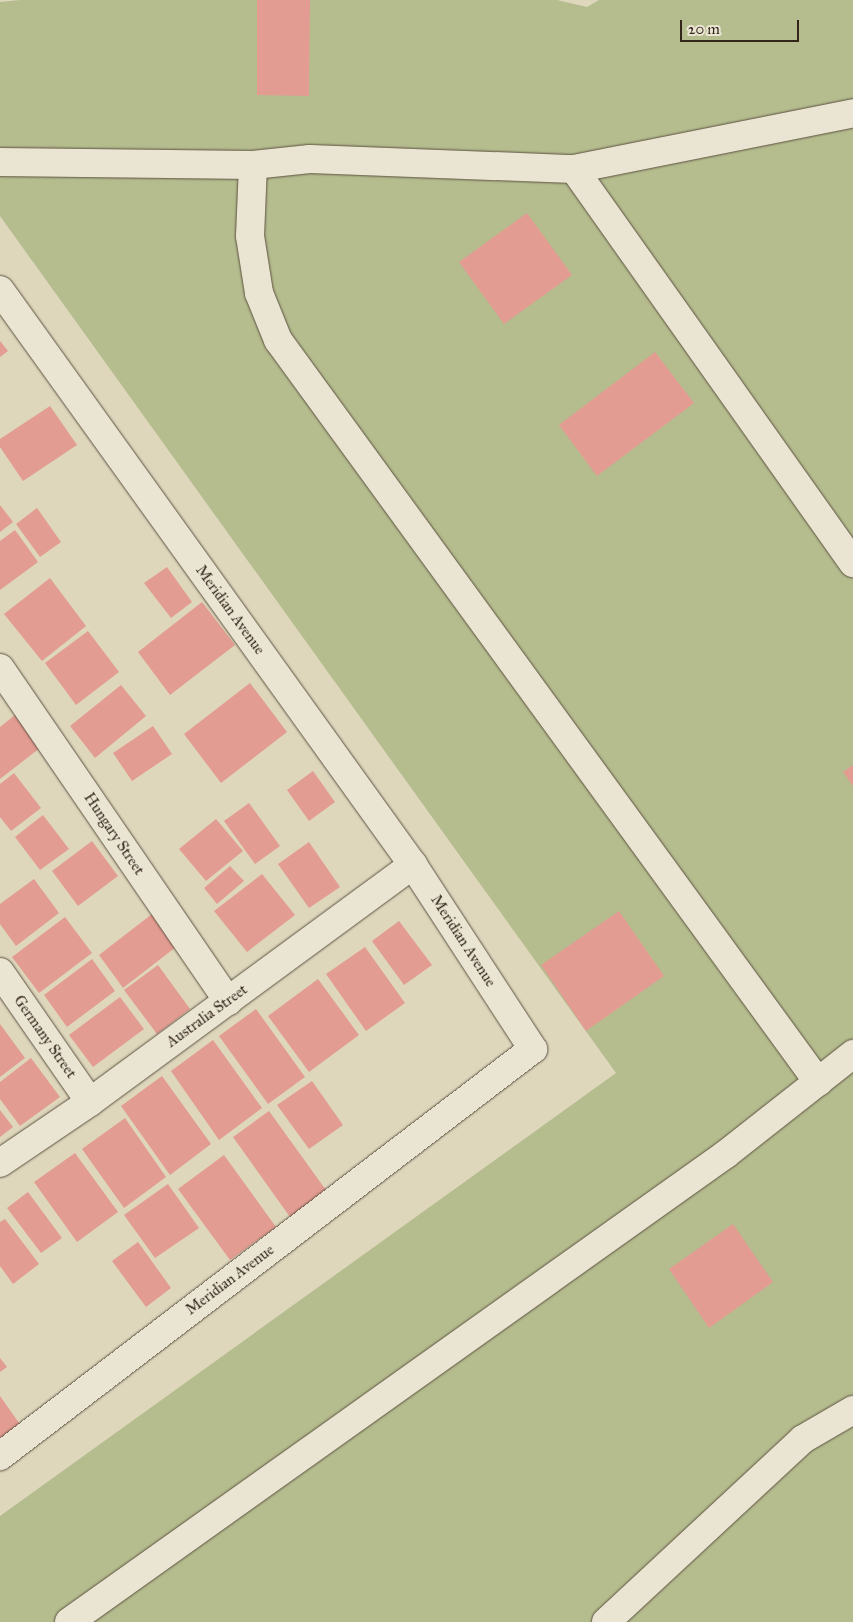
<!DOCTYPE html>
<html>
<head>
<meta charset="utf-8">
<style>
	body { margin:0 }
	#map { position:relative; width:853px; height:1622px; overflow:hidden; background:#ded7bc; font-family:"IM FELL Great Primer",serif }
	div>[style] { position:absolute }
	[style*='--x'] { left:calc(var(--x)*1px); top:calc(var(--y)*1px); width:calc(var(--w)*1px); rotate:calc(var(--a)*1deg) }
	.green>* { inset:0; background:#b5bd8e }
	.building>* { inset:0; background:#e39c91 }
	.roads { filter:drop-shadow(0 0 1px #5e5242) drop-shadow(0 0 1px #5e5242) }
	.street>* { height:28px; margin:-14px; padding:0 14px; transform-origin:14px; border-radius:14px; background:#eae5d3 }
	span { translate:-50% -50%; white-space:nowrap; text-align:center; line-height:1.15; -webkit-text-stroke:4px #eae5d3; paint-order:stroke }
	.street-label { font-size:15px; color:#33251a }
	.scale { position:absolute; left:680px; top:20px; width:119px; height:22px; box-sizing:border-box; border:2px solid #33251a; border-top:0; padding-left:6px; font-size:15px; line-height:18px; white-space:nowrap; color:#33251a; -webkit-text-stroke:4px #eae5d3; paint-order:stroke }
</style>
</head>
<body>
<div id="map">
	<div class="green">
		<i style="clip-path:polygon(20px 0,557px 0,587px 7px,599px 0,853px 0,853px 1622px,0 1622px,0 1516px,616px 1073px,0 216px,0 2px)"></i>
	</div>
	<div class="building">
		<i style="clip-path:polygon(257px 0,310px 0,309px 96px,257px 95px)"></i>
		<i style="clip-path:polygon(527px 213px,572px 275px,504px 324px,459px 262px)"></i>
		<i style="clip-path:polygon(0 341px,8px 351px,0 357px)"></i>
		<i style="clip-path:polygon(655px 352px,694px 403px,597px 476px,559px 425px)"></i>
		<i style="clip-path:polygon(50px 406px,77px 445px,23px 481px,0 447px,0 439px)"></i>
		<i style="clip-path:polygon(0 505px,13px 522px,0 532px)"></i>
		<i style="clip-path:polygon(37px 508px,61px 542px,40px 557px,16px 524px)"></i>
		<i style="clip-path:polygon(15px 530px,38px 562px,0 590px,0 541px)"></i>
		<i style="clip-path:polygon(167px 567px,192px 602px,171px 618px,144px 583px)"></i>
		<i style="clip-path:polygon(50px 578px,86px 626px,42px 661px,4px 614px)"></i>
		<i style="clip-path:polygon(202px 602px,235px 645px,170px 695px,138px 652px)"></i>
		<i style="clip-path:polygon(88px 631px,119px 672px,76px 705px,45px 663px)"></i>
		<i style="clip-path:polygon(250px 683px,287px 732px,221px 783px,184px 734px)"></i>
		<i style="clip-path:polygon(121px 685px,146px 716px,95px 758px,70px 726px)"></i>
		<i style="clip-path:polygon(15px 715px,40px 748px,0 779px,0 727px)"></i>
		<i style="clip-path:polygon(153px 726px,172px 754px,132px 781px,113px 753px)"></i>
		<i style="clip-path:polygon(853px 765px,853px 786px,843px 772px)"></i>
		<i style="clip-path:polygon(313px 771px,335px 802px,309px 821px,287px 790px)"></i>
		<i style="clip-path:polygon(14px 773px,41px 808px,11px 831px,0 817px,0 784px)"></i>
		<i style="clip-path:polygon(249px 803px,280px 846px,255px 864px,224px 821px)"></i>
		<i style="clip-path:polygon(43px 815px,69px 849px,40px 870px,15px 837px)"></i>
		<i style="clip-path:polygon(216px 819px,243px 851px,206px 881px,179px 849px)"></i>
		<i style="clip-path:polygon(92px 841px,118px 876px,78px 906px,52px 871px)"></i>
		<i style="clip-path:polygon(309px 842px,340px 887px,309px 908px,278px 864px)"></i>
		<i style="clip-path:polygon(230px 866px,244px 881px,217px 904px,204px 888px)"></i>
		<i style="clip-path:polygon(262px 874px,295px 915px,247px 952px,214px 911px)"></i>
		<i style="clip-path:polygon(34px 879px,59px 913px,16px 946px,0 924px,0 904px)"></i>
		<i style="clip-path:polygon(619px 911px,664px 976px,586px 1031px,541px 965px)"></i>
		<i style="clip-path:polygon(152px 914px,176px 947px,123px 988px,99px 955px)"></i>
		<i style="clip-path:polygon(65px 917px,92px 953px,39px 993px,12px 957px)"></i>
		<i style="clip-path:polygon(399px 921px,432px 965px,404px 985px,372px 941px)"></i>
		<i style="clip-path:polygon(365px 947px,405px 1003px,366px 1031px,326px 974px)"></i>
		<i style="clip-path:polygon(92px 959px,115px 991px,67px 1027px,44px 995px)"></i>
		<i style="clip-path:polygon(158px 965px,190px 1009px,157px 1034px,124px 990px)"></i>
		<i style="clip-path:polygon(318px 979px,359px 1035px,309px 1072px,268px 1016px)"></i>
		<i style="clip-path:polygon(120px 997px,144px 1029px,93px 1067px,69px 1035px)"></i>
		<i style="clip-path:polygon(256px 1009px,305px 1077px,268px 1104px,219px 1036px)"></i>
		<i style="clip-path:polygon(0 1024px,25px 1058px,0 1077px)"></i>
		<i style="clip-path:polygon(213px 1040px,262px 1108px,219px 1140px,171px 1071px)"></i>
		<i style="clip-path:polygon(31px 1058px,60px 1097px,20px 1126px,0 1099px,0 1082px)"></i>
		<i style="clip-path:polygon(162px 1076px,211px 1144px,170px 1175px,121px 1106px)"></i>
		<i style="clip-path:polygon(312px 1081px,343px 1125px,309px 1149px,277px 1105px)"></i>
		<i style="clip-path:polygon(0 1110px,13px 1127px,0 1137px)"></i>
		<i style="clip-path:polygon(269px 1111px,331px 1197px,295px 1224px,233px 1137px)"></i>
		<i style="clip-path:polygon(125px 1118px,166px 1177px,124px 1208px,82px 1149px)"></i>
		<i style="clip-path:polygon(75px 1153px,118px 1212px,77px 1242px,34px 1182px)"></i>
		<i style="clip-path:polygon(224px 1155px,276px 1227px,230px 1260px,178px 1189px)"></i>
		<i style="clip-path:polygon(168px 1184px,199px 1228px,155px 1258px,124px 1215px)"></i>
		<i style="clip-path:polygon(28px 1192px,62px 1238px,41px 1253px,7px 1208px)"></i>
		<i style="clip-path:polygon(5px 1219px,39px 1264px,13px 1284px,0 1266px,0 1222px)"></i>
		<i style="clip-path:polygon(733px 1224px,773px 1282px,709px 1328px,669px 1269px)"></i>
		<i style="clip-path:polygon(138px 1242px,171px 1288px,146px 1307px,112px 1261px)"></i>
		<i style="clip-path:polygon(0 1358px,7px 1367px,0 1372px)"></i>
		<i style="clip-path:polygon(0 1396px,24px 1430px,0 1447px)"></i>
	</div>
	<div class="roads">
		<div class="street">
			<i style="--x:0;--y:162;--w:253;--a:0.7"></i>
			<i style="--x:253;--y:165;--w:57;--a:-6"></i>
			<i style="--x:310;--y:159;--w:264;--a:2.2"></i>
			<i style="--x:574;--y:169;--w:285;--a:-11.3"></i>
			<i style="--x:253;--y:165;--w:71;--a:92.4"></i>
			<i style="--x:250;--y:236;--w:58;--a:81"></i>
			<i style="--x:259;--y:293;--w:51;--a:68"></i>
			<i style="--x:278;--y:340;--w:918;--a:53.95"></i>
			<i style="--x:574;--y:169;--w:483;--a:54.7"></i>
			<i style="--x:0;--y:290;--w:708;--a:54.31"></i>
			<i style="--x:413;--y:865;--w:220;--a:56.9"></i>
			<i style="--x:533;--y:1049;--w:671;--a:142.63"></i>
			<i style="--x:0;--y:668;--w:404;--a:55.6"></i>
			<i style="--x:0;--y:972;--w:158;--a:55.3"></i>
			<i style="--x:0;--y:1163;--w:109;--a:-34.1"></i>
			<i style="--x:90;--y:1102;--w:401;--a:-36.3"></i>
			<i style="--x:69;--y:1622;--w:807;--a:-35.46"></i>
			<i style="--x:726;--y:1154;--w:162;--a:-38.2"></i>
			<i style="--x:606;--y:1622;--w:269;--a:-42.9"></i>
			<i style="--x:803;--y:1439;--w:58;--a:-30.1"></i>
		</div>
	</div>
	<div class="street-label">
		<span style="left:230px;top:610px;rotate:54deg">Meridian Avenue</span>
		<span style="left:114px;top:834px;rotate:56deg">Hungary Street</span>
		<span style="left:463px;top:941px;rotate:57deg">Meridian Avenue</span>
		<span style="left:207px;top:1016px;rotate:-36deg">Australia Street</span>
		<span style="left:45px;top:1037px;rotate:55deg">Germany Street</span>
		<span style="left:230px;top:1280px;rotate:-37deg">Meridian Avenue</span>
	</div>
	<div class="scale">20 m</div>
</div>
</body>
</html>
